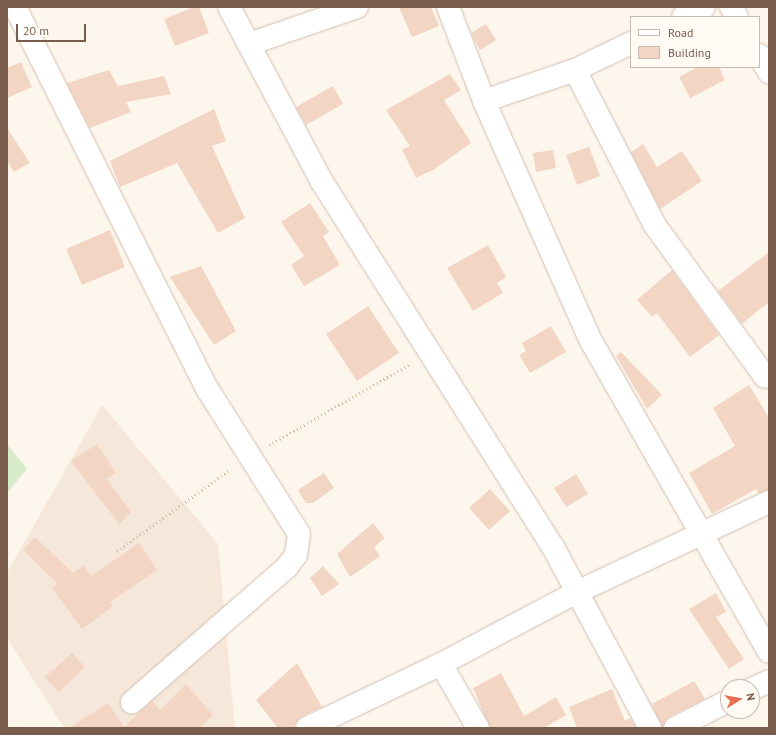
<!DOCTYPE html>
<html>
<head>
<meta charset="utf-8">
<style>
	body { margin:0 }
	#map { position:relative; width:776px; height:735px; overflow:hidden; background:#fdf6ec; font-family:"PT Sans",sans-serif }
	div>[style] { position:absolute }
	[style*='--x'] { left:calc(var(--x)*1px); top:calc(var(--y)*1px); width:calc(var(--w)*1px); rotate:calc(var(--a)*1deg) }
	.residential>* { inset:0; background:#f5e8da }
	.green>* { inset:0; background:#d8ecc9 }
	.building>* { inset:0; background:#f3d5c3 }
	.path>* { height:2.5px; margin-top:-1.25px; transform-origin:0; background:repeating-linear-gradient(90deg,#d9b8a5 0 1px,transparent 0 4px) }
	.roads { filter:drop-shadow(0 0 1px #d1beb0) drop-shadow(0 0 1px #d1beb0) }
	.minor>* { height:22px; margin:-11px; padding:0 11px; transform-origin:11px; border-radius:11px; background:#fff }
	span { translate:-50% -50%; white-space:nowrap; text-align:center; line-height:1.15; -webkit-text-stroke:3px #fffaf3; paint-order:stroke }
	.frame { position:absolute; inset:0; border:8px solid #7a5c4d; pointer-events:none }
	.legend { position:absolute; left:630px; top:16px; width:130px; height:52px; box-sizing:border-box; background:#fffaf3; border:1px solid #cabbb1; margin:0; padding:5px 7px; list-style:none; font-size:12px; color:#7a5c4d }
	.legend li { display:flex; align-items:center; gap:8px; height:20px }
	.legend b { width:20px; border:1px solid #cabbb1 }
	.north { position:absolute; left:720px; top:679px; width:40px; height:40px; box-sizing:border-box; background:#fffaf3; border:1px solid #cabbb1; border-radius:50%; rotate:79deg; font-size:11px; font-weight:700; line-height:16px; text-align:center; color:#7a5c4d }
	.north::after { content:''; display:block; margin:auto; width:14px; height:18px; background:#e76f51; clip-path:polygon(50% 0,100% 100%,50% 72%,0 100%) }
	.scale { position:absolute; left:16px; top:24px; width:70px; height:18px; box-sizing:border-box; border:2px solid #7a5c4d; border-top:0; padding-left:5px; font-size:12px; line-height:14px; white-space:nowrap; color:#7a5c4d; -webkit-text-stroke:3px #fffaf3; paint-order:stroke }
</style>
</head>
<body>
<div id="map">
	<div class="residential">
		<i style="clip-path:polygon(102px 405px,218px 544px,235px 728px,64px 728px,7px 638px,7px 573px)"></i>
	</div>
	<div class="green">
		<i style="clip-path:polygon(7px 444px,27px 469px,7px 493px)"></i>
	</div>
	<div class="building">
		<i style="clip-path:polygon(194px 7px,199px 7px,209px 33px,175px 46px,164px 19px)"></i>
		<i style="clip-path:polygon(399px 7px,431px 7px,439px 26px,412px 37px)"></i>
		<i style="clip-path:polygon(486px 24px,496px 40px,480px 50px,471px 33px)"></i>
		<i style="clip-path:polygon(21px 62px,32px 87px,7px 98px,7px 68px)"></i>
		<i style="clip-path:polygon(698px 67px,719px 67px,725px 80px,690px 98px,679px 77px)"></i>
		<i style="clip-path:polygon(109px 70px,118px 86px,164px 76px,171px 94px,126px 102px,131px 112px,90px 128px,67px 83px)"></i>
		<i style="clip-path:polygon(450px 74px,461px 90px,444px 100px,471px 143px,433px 170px,416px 178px,402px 150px,410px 146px,386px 110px)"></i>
		<i style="clip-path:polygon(333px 86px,343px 104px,306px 125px,296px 107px)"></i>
		<i style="clip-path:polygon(214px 109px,226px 141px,212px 146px,245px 218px,218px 233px,177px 163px,120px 187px,110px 161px)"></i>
		<i style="clip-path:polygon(7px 128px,30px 163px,14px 172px,7px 161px)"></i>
		<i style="clip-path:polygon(643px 144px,657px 167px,682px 151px,702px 181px,660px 209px,631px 152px)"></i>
		<i style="clip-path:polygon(589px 147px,600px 176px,577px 185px,566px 155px)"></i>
		<i style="clip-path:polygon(553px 150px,556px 168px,536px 172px,533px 153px)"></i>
		<i style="clip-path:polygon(310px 203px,329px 232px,323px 236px,340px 265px,304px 286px,291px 265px,304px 256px,281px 222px)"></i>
		<i style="clip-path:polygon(110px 230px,125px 267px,82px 285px,66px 249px)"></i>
		<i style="clip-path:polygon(488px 245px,506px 277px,497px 283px,503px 293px,473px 311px,447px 268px)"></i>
		<i style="clip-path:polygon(769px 252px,769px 302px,742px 324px,718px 291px)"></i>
		<i style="clip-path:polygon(201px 266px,236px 331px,214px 345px,170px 277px)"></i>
		<i style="clip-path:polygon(672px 270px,719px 335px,690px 357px,657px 313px,652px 317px,637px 300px)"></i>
		<i style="clip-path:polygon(368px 306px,399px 353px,357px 381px,326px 334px)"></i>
		<i style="clip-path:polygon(551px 326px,566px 352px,530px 373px,519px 355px,526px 351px,522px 343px)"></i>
		<i style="clip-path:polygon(621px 352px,662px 395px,647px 409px,616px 356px)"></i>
		<i style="clip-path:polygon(749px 385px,769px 418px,769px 490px,758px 493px,756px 489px,712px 514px,689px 473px,735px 446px,713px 408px)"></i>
		<i style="clip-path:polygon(97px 444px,116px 473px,107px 479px,131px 512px,119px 524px,71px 461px)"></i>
		<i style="clip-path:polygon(324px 473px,334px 488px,313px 503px,306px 503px,298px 490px)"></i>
		<i style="clip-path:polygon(576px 474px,588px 494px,566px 507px,554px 488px)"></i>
		<i style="clip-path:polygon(490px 489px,510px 511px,489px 530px,469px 508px)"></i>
		<i style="clip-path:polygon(373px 523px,385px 538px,374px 547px,380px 556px,350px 577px,337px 554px)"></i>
		<i style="clip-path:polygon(35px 537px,73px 573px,84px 565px,91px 576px,139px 543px,157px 570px,110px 602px,113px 606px,82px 629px,52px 588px,58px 584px,23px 550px)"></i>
		<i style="clip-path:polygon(323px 566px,339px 584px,322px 596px,310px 578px)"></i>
		<i style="clip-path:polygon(716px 593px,726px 612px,716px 617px,744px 659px,729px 669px,689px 609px)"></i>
		<i style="clip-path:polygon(72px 653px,85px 667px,59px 692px,45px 677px)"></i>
		<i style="clip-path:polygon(297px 663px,322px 707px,301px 717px,293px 728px,278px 728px,256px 700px)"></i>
		<i style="clip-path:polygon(501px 673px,524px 716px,556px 697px,566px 715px,544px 728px,490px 728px,473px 688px)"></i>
		<i style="clip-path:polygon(694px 681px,705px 699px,669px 717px,662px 728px,652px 704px)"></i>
		<i style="clip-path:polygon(186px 684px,213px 715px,200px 728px,69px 728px,108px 703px,124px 727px,152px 701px,160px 710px)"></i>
		<i style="clip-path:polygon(612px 689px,625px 721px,630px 718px,636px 728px,577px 728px,569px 707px)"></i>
	</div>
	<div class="path">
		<i style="--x:269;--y:445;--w:163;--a:-29.9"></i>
		<i style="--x:117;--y:551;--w:140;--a:-35.7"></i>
	</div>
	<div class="roads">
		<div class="minor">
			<i style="--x:15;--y:7;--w:429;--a:63.3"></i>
			<i style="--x:208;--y:390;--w:170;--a:57.7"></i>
			<i style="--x:299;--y:534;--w:21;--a:98"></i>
			<i style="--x:296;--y:555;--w:15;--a:127"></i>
			<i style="--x:287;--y:567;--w:206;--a:138.9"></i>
			<i style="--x:229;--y:7;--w:198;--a:62"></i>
			<i style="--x:322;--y:182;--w:432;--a:57.7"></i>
			<i style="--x:553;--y:547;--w:205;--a:61.8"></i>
			<i style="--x:448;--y:7;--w:101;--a:69"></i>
			<i style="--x:731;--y:7;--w:12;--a:59"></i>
			<i style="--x:683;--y:17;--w:23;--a:-25"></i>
			<i style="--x:631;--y:43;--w:62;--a:154.3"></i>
			<i style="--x:575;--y:70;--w:173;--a:62.8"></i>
			<i style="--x:654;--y:224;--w:189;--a:54"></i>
			<i style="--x:249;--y:44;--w:114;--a:-18.9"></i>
			<i style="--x:759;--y:55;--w:20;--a:60"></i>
			<i style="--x:575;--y:70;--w:96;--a:161.2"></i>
			<i style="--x:484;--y:101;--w:263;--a:66"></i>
			<i style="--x:591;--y:341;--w:358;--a:60.2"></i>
			<i style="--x:441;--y:664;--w:74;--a:60"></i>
			<i style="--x:752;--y:689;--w:19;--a:-25"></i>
			<i style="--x:307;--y:728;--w:148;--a:-25.5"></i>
			<i style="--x:441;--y:664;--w:156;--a:-27.9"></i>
			<i style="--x:579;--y:591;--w:210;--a:-25.1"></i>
			<i style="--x:675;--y:728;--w:59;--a:-27"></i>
		</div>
	</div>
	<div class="frame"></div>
	<ul class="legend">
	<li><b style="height:5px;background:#fff"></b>Road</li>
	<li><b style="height:11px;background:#f3d5c3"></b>Building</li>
	</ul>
	<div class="north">N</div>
	<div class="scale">20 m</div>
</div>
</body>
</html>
